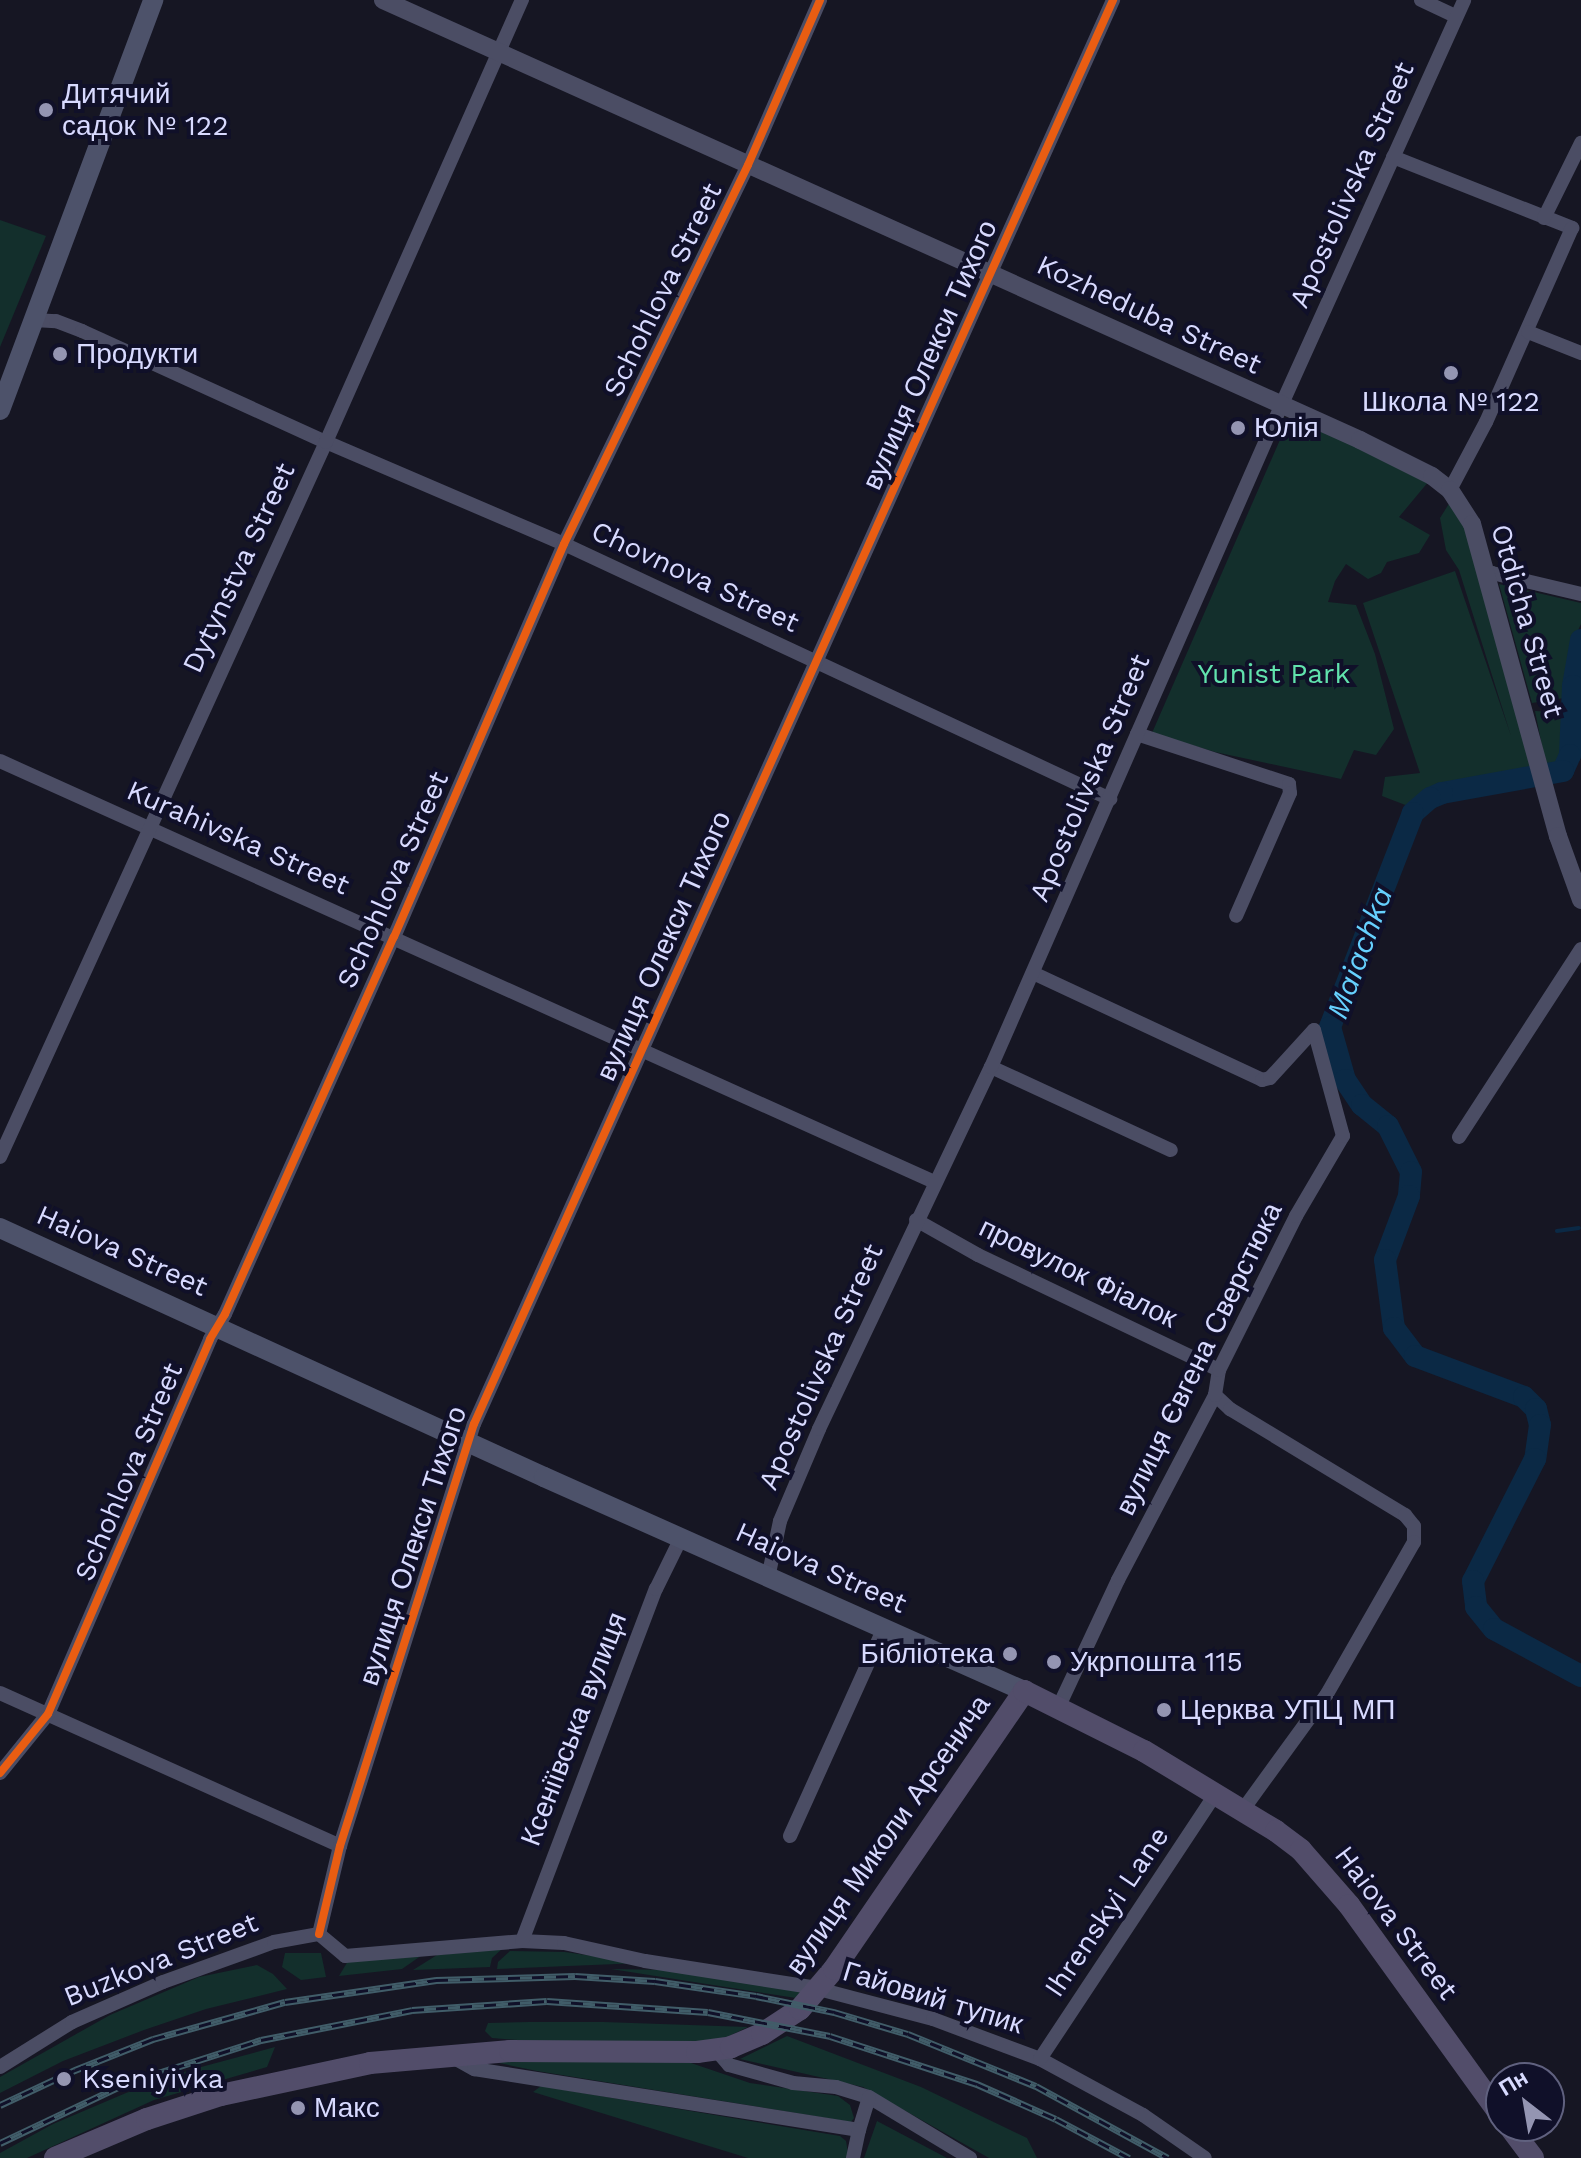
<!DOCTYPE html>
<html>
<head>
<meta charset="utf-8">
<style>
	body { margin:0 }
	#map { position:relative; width:1581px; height:2158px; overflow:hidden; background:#161623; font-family:"Work Sans",sans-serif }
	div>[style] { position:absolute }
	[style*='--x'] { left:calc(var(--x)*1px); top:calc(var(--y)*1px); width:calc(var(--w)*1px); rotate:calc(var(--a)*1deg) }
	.green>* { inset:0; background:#132f2c }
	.stream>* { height:4px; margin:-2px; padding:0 2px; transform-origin:2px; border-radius:2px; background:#0b2945 }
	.river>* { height:22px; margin:-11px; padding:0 11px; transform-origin:11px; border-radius:11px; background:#0b2945 }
	.minor>* { height:14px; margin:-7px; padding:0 7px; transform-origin:7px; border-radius:7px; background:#4b4d64 }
	.tertiary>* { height:18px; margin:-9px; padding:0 9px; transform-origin:9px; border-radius:9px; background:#4b4d64 }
	.secondary>* { height:20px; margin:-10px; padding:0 10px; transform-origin:10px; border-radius:10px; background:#4d526a }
	.primary>* { height:22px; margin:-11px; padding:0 11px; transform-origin:11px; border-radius:11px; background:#524d6a }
	.rail>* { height:7px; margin-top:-3.5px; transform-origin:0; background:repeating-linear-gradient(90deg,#101029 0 12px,#415d69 0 24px); box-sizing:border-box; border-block:2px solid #415d69 }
	.cycleway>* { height:8px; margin:-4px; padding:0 4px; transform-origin:4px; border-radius:4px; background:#e95d12 }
	.dots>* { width:22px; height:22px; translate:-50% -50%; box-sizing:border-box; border:4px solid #101029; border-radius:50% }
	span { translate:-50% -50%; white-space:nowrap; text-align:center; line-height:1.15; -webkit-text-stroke:8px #101029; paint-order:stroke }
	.poi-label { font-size:28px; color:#d8daff }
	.left { translate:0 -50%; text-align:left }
	.right { translate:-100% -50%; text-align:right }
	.street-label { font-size:28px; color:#d8daff }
	.park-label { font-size:28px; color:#61e2ad }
	.water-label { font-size:30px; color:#66d1ff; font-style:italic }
	.north { position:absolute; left:1485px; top:2062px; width:80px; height:80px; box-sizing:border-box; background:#101029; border:2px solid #60617f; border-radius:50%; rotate:329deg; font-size:22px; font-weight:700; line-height:32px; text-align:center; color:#d8daff }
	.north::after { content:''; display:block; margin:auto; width:28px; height:36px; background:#9495b2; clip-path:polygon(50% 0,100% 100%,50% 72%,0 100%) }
</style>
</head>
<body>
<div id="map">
	<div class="green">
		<i style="clip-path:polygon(0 220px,46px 236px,0 347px)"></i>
		<i style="clip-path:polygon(1286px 426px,1315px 426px,1429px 481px,1399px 517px,1430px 535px,1419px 553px,1387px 562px,1381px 573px,1368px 579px,1346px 564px,1335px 581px,1328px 602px,1356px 605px,1375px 654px,1394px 729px,1376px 755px,1354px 750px,1341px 779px,1215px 752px,1152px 733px)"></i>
		<i style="clip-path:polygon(1450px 502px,1467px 528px,1531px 770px,1420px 798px,1408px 806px,1382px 796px,1385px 777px,1420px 773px,1363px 603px,1455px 571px,1511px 736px,1459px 570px,1446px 550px,1440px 518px)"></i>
		<i style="clip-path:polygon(1499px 584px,1581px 603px,1581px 624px,1572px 643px,1570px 697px,1532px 703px)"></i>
		<i style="clip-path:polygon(1535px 711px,1570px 713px,1558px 763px,1546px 766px)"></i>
		<i style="clip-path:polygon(502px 1949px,492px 1958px,490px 1967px,413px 1970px,437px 1955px)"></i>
		<i style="clip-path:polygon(510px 1951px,565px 1952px,641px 1963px,497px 1969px,498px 1962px)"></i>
		<i style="clip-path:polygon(285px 1953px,321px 1953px,326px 1977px,301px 1980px,282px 1967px)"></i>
		<i style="clip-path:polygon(425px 1953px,402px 1969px,339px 1976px,348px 1961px)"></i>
		<i style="clip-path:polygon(257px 1965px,273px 1974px,287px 1989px,206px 2009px,144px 2030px,63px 2061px,0 2093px,0 2077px,110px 2015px,199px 1977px)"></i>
		<i style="clip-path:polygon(611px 1969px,670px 1970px,804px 1990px,796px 1998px)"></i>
		<i style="clip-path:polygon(529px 2022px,603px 2022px,748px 2027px,727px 2037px,703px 2043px,530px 2041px,492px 2038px,485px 2031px,488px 2023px)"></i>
		<i style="clip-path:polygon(787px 2036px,921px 2087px,1027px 2138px,1037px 2158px,989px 2158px,863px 2087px,740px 2059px)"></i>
		<i style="clip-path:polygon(275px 2047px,267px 2067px,154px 2100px,27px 2158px,0 2158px,0 2153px,53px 2124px,126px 2093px,190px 2070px)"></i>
		<i style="clip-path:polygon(603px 2058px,691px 2063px,750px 2083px,838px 2096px,850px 2105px,854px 2118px,851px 2122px,537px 2071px,480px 2059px)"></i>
		<i style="clip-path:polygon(541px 2086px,840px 2136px,846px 2141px,848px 2153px,847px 2158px,748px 2158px,533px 2092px)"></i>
		<i style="clip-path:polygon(877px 2121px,947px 2158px,864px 2158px)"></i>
	</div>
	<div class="stream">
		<i style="--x:1557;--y:1231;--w:22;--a:-8"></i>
	</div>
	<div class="river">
		<i style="--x:1581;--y:640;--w:47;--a:99.9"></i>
		<i style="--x:1573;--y:686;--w:69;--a:92.5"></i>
		<i style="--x:1570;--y:755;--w:17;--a:114"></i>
		<i style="--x:1563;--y:771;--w:123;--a:169.7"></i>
		<i style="--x:1442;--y:793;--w:13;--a:157"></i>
		<i style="--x:1430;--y:798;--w:23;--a:139"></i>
		<i style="--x:1413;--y:813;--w:230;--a:111.2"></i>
		<i style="--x:1330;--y:1027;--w:55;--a:74.2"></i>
		<i style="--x:1345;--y:1080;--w:30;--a:56"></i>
		<i style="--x:1362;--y:1105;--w:33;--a:39"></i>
		<i style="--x:1388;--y:1126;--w:51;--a:63.4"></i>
		<i style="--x:1411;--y:1172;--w:24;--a:95"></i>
		<i style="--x:1409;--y:1196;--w:68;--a:110.6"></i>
		<i style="--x:1385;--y:1260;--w:69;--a:82.5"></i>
		<i style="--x:1394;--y:1328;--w:35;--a:53"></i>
		<i style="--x:1415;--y:1356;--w:116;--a:20.6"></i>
		<i style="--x:1524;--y:1397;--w:17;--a:45"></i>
		<i style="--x:1536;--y:1409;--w:16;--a:76"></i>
		<i style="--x:1540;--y:1425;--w:34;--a:98"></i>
		<i style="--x:1535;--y:1459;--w:137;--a:116.9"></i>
		<i style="--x:1473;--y:1581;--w:26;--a:83"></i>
		<i style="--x:1476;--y:1607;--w:28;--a:51"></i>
		<i style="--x:1494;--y:1629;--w:99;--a:28.4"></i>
	</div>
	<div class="minor">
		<i style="--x:1421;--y:0;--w:38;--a:25"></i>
		<i style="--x:1393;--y:157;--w:193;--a:21.6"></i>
		<i style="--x:1572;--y:228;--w:212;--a:113.9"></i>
		<i style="--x:1486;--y:422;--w:77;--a:117.9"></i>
		<i style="--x:1544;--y:218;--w:84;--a:-63.7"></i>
		<i style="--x:34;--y:320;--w:22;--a:3"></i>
		<i style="--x:56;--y:321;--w:28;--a:21"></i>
		<i style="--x:82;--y:331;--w:268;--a:24.5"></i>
		<i style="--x:326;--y:442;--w:259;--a:23.2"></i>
		<i style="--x:564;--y:544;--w:603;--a:25.03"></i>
		<i style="--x:1528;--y:332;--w:57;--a:21.6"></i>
		<i style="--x:1486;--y:574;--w:6;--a:-9"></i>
		<i style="--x:1492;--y:573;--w:91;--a:13.3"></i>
		<i style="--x:1137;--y:734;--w:160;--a:18.2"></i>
		<i style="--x:1289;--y:784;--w:9;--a:84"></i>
		<i style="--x:1290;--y:793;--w:134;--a:113.7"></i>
		<i style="--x:0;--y:761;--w:1024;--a:24.26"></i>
		<i style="--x:1033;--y:973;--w:253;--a:25"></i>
		<i style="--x:1262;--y:1080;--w:8;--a:-14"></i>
		<i style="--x:1270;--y:1078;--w:65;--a:-47.5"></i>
		<i style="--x:991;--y:1067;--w:198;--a:24.8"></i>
		<i style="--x:1459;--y:1137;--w:224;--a:-57"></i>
		<i style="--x:0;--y:1157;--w:786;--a:-65.49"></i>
		<i style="--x:326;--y:442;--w:484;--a:-66.1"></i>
		<i style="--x:916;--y:1220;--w:71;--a:29.4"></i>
		<i style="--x:978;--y:1255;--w:267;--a:25.5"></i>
		<i style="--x:1215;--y:1395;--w:21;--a:43"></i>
		<i style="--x:1230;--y:1409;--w:205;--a:31.2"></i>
		<i style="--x:1405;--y:1515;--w:14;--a:51"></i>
		<i style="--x:1414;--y:1526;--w:16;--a:90"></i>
		<i style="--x:1414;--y:1542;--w:175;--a:119.8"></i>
		<i style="--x:1327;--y:1694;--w:145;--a:126"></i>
		<i style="--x:768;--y:1578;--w:58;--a:-78.1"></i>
		<i style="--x:780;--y:1521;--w:100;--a:-67"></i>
		<i style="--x:819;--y:1429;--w:401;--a:-64.6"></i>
		<i style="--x:991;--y:1067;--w:722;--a:-66.31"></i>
		<i style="--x:1281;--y:406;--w:445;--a:-65.7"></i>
		<i style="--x:0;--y:1693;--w:373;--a:24.2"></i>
		<i style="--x:1059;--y:1706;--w:139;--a:-64.9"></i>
		<i style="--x:1118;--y:1580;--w:209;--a:-62.3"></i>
		<i style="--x:1215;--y:1395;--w:25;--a:-81"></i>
		<i style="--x:1219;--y:1370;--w:172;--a:-63.4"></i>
		<i style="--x:1296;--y:1216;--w:93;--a:-59.6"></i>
		<i style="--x:1343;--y:1136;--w:110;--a:-105.3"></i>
		<i style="--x:0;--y:1773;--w:76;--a:-50.9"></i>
		<i style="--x:48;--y:1714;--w:408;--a:-66.6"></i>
		<i style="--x:210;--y:1339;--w:29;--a:-59"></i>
		<i style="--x:225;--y:1314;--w:413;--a:-65.9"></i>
		<i style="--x:394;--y:937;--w:428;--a:-66.6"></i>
		<i style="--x:564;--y:544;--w:421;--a:-64.1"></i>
		<i style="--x:748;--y:165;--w:180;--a:-66.4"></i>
		<i style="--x:790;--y:1836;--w:228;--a:-65.7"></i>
		<i style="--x:319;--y:1934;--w:90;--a:-76.6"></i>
		<i style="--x:340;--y:1846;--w:443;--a:-72.4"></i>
		<i style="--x:474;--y:1424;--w:1561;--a:-65.83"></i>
		<i style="--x:319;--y:1934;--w:34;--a:40"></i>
		<i style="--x:345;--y:1956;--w:178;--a:-4.8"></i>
		<i style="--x:522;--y:1941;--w:42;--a:2.7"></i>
		<i style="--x:564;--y:1943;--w:83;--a:12.5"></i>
		<i style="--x:645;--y:1961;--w:168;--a:8.9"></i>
		<i style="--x:811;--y:1987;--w:126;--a:14.7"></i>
		<i style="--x:933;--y:2019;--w:114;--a:20.5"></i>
		<i style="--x:1040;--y:2059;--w:117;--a:28.5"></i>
		<i style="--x:1143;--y:2115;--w:75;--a:34.7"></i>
		<i style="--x:522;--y:1941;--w:377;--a:-69.2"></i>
		<i style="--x:656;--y:1589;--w:57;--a:-63.9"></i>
		<i style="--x:716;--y:2050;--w:20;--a:49"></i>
		<i style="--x:729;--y:2065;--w:66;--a:15.7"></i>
		<i style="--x:793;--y:2083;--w:43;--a:5.3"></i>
		<i style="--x:836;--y:2087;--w:34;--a:17"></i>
		<i style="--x:869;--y:2097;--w:118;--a:31.1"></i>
		<i style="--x:454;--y:2058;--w:23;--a:29"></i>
		<i style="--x:474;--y:2069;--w:390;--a:9"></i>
		<i style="--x:859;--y:2130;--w:34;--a:-73"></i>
		<i style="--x:1040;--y:2059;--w:319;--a:-56.5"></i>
		<i style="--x:0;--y:2067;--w:85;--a:-32"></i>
		<i style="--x:72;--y:2022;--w:99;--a:-23.7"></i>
		<i style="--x:163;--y:1982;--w:118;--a:-19.8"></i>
		<i style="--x:274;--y:1942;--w:46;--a:-10.1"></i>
		<i style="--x:853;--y:2158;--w:29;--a:-78"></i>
	</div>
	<div class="tertiary">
		<i style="--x:383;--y:0;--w:1072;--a:24.24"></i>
		<i style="--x:1360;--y:440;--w:80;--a:26.6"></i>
		<i style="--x:1432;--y:476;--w:23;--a:38"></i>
		<i style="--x:1450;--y:490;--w:40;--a:57.1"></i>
		<i style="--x:1472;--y:524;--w:324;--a:74.6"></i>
		<i style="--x:1558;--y:836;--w:68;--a:70.2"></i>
	</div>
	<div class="secondary">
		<i style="--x:0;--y:410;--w:438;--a:-69.5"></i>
		<i style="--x:0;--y:1228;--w:598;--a:24.59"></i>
		<i style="--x:544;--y:1477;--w:526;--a:24.03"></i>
	</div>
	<div class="primary">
		<i style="--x:1509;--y:2126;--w:40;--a:53"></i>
		<i style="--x:55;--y:2158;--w:100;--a:-23"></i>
		<i style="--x:147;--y:2119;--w:78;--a:-18"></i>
		<i style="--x:221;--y:2095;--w:152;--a:-12.1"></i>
		<i style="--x:370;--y:2063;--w:141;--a:-4.9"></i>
		<i style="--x:510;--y:2051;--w:187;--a:0.3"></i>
		<i style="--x:697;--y:2052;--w:34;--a:-8"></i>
		<i style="--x:731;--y:2047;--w:34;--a:-23"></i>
		<i style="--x:762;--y:2034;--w:45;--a:-33.3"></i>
		<i style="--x:800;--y:2009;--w:52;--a:-49.6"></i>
		<i style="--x:834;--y:1969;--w:337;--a:-55.6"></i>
		<i style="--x:1024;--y:1691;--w:134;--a:26.6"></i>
		<i style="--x:1144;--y:1751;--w:154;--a:31.2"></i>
		<i style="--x:1276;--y:1831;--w:31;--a:37"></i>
		<i style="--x:1301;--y:1850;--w:73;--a:48.9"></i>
		<i style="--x:1349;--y:1905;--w:260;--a:54.2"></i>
	</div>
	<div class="rail">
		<i style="--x:0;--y:2105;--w:83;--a:-25"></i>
		<i style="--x:75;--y:2070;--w:84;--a:-21.7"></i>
		<i style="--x:153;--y:2039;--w:137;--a:-15.7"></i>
		<i style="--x:285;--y:2002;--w:153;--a:-8.3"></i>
		<i style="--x:436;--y:1980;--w:139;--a:-1.6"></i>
		<i style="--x:575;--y:1976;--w:80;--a:3.6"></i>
		<i style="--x:655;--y:1981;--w:102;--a:8.4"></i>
		<i style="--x:756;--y:1996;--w:80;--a:11.6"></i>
		<i style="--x:834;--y:2012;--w:77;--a:16.6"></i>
		<i style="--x:908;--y:2034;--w:138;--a:22.1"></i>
		<i style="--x:1036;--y:2086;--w:150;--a:28.6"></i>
		<i style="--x:0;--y:2143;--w:140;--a:-25.3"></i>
		<i style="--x:127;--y:2083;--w:141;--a:-17.8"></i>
		<i style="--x:261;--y:2040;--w:154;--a:-11.2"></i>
		<i style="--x:412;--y:2010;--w:135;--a:-3.8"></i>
		<i style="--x:547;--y:2001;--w:161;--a:3.9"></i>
		<i style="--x:708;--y:2012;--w:124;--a:11.1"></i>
		<i style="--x:830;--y:2036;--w:155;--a:18.1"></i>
		<i style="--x:977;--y:2084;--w:86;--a:23.9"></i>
		<i style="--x:1056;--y:2119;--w:83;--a:28.1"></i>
	</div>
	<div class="cycleway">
		<i style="--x:0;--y:1773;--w:76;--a:-50.9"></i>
		<i style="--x:48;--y:1714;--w:408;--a:-66.6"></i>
		<i style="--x:210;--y:1339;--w:29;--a:-59"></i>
		<i style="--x:225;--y:1314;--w:413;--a:-65.9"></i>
		<i style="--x:394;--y:937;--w:428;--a:-66.6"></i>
		<i style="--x:564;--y:544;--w:421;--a:-64.1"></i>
		<i style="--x:748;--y:165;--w:180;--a:-66.4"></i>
		<i style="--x:319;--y:1934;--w:90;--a:-76.6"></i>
		<i style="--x:340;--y:1846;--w:443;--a:-72.4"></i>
		<i style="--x:474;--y:1424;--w:1561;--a:-65.83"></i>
	</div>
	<div class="dots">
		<i style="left:46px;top:110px;background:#9495b2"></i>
		<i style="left:60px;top:354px;background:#9495b2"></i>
		<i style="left:1451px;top:373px;background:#9495b2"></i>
		<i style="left:1238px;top:428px;background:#9495b2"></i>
		<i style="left:1010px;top:1654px;background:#9495b2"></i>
		<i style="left:1054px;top:1662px;background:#9495b2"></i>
		<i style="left:1164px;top:1710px;background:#9495b2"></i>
		<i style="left:64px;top:2079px;background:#9495b2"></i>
		<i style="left:298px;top:2108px;background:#9495b2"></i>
	</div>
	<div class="poi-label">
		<span class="left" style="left:62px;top:110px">Дитячий<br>садок № 122</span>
		<span class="left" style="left:76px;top:354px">Продукти</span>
		<span style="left:1451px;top:402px">Школа № 122</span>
		<span class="left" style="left:1254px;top:428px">Юлія</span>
		<span class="right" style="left:994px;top:1654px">Бібліотека</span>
		<span class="left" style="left:1070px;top:1662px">Укрпошта 115</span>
		<span class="left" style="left:1180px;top:1710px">Церква УПЦ МП</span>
		<span class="left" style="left:82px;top:2079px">Kseniyivka</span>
		<span class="left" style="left:314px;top:2108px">Макс</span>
	</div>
	<div class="street-label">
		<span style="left:1352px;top:185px;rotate:-66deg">Apostolivska Street</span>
		<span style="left:663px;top:290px;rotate:-64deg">Schohlova Street</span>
		<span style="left:1149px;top:315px;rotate:25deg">Kozheduba Street</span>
		<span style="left:930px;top:355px;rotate:-66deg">вулиця Олекси Тихого</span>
		<span style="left:239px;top:568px;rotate:-65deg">Dytynstva Street</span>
		<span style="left:695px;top:577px;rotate:25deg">Chovnova Street</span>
		<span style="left:1527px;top:621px;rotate:74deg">Otdicha Street</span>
		<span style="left:1090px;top:778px;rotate:-67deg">Apostolivska Street</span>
		<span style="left:238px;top:838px;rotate:24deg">Kurahivska Street</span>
		<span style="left:393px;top:880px;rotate:-66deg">Schohlova Street</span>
		<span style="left:664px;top:946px;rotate:-66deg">вулиця Олекси Тихого</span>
		<span style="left:122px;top:1251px;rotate:24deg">Haiova Street</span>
		<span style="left:1078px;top:1273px;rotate:26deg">провулок Фіалок</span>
		<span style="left:1199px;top:1359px;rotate:-64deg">вулиця Євгена Сверстюка</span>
		<span style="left:821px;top:1367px;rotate:-66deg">Apostolivska Street</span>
		<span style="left:129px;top:1472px;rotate:-67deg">Schohlova Street</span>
		<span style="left:413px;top:1546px;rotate:-72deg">вулиця Олекси Тихого</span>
		<span style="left:821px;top:1568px;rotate:24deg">Haiova Street</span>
		<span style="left:574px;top:1729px;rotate:-69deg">Ксеніївська вулиця</span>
		<span style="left:888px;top:1835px;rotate:-55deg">вулиця Миколи Арсенича</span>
		<span style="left:1107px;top:1912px;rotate:-56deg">Ihrenskyi Lane</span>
		<span style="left:1396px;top:1923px;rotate:53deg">Haiova Street</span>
		<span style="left:161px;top:1960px;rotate:-22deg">Buzkova Street</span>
		<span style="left:933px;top:1998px;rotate:17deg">Гайовий тупик</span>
	</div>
	<div class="park-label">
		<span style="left:1274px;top:674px">Yunist Park</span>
	</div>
	<div class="water-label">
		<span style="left:1360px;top:953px;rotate:-70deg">Maiachka</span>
	</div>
	<div class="north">Пн</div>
</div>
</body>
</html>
